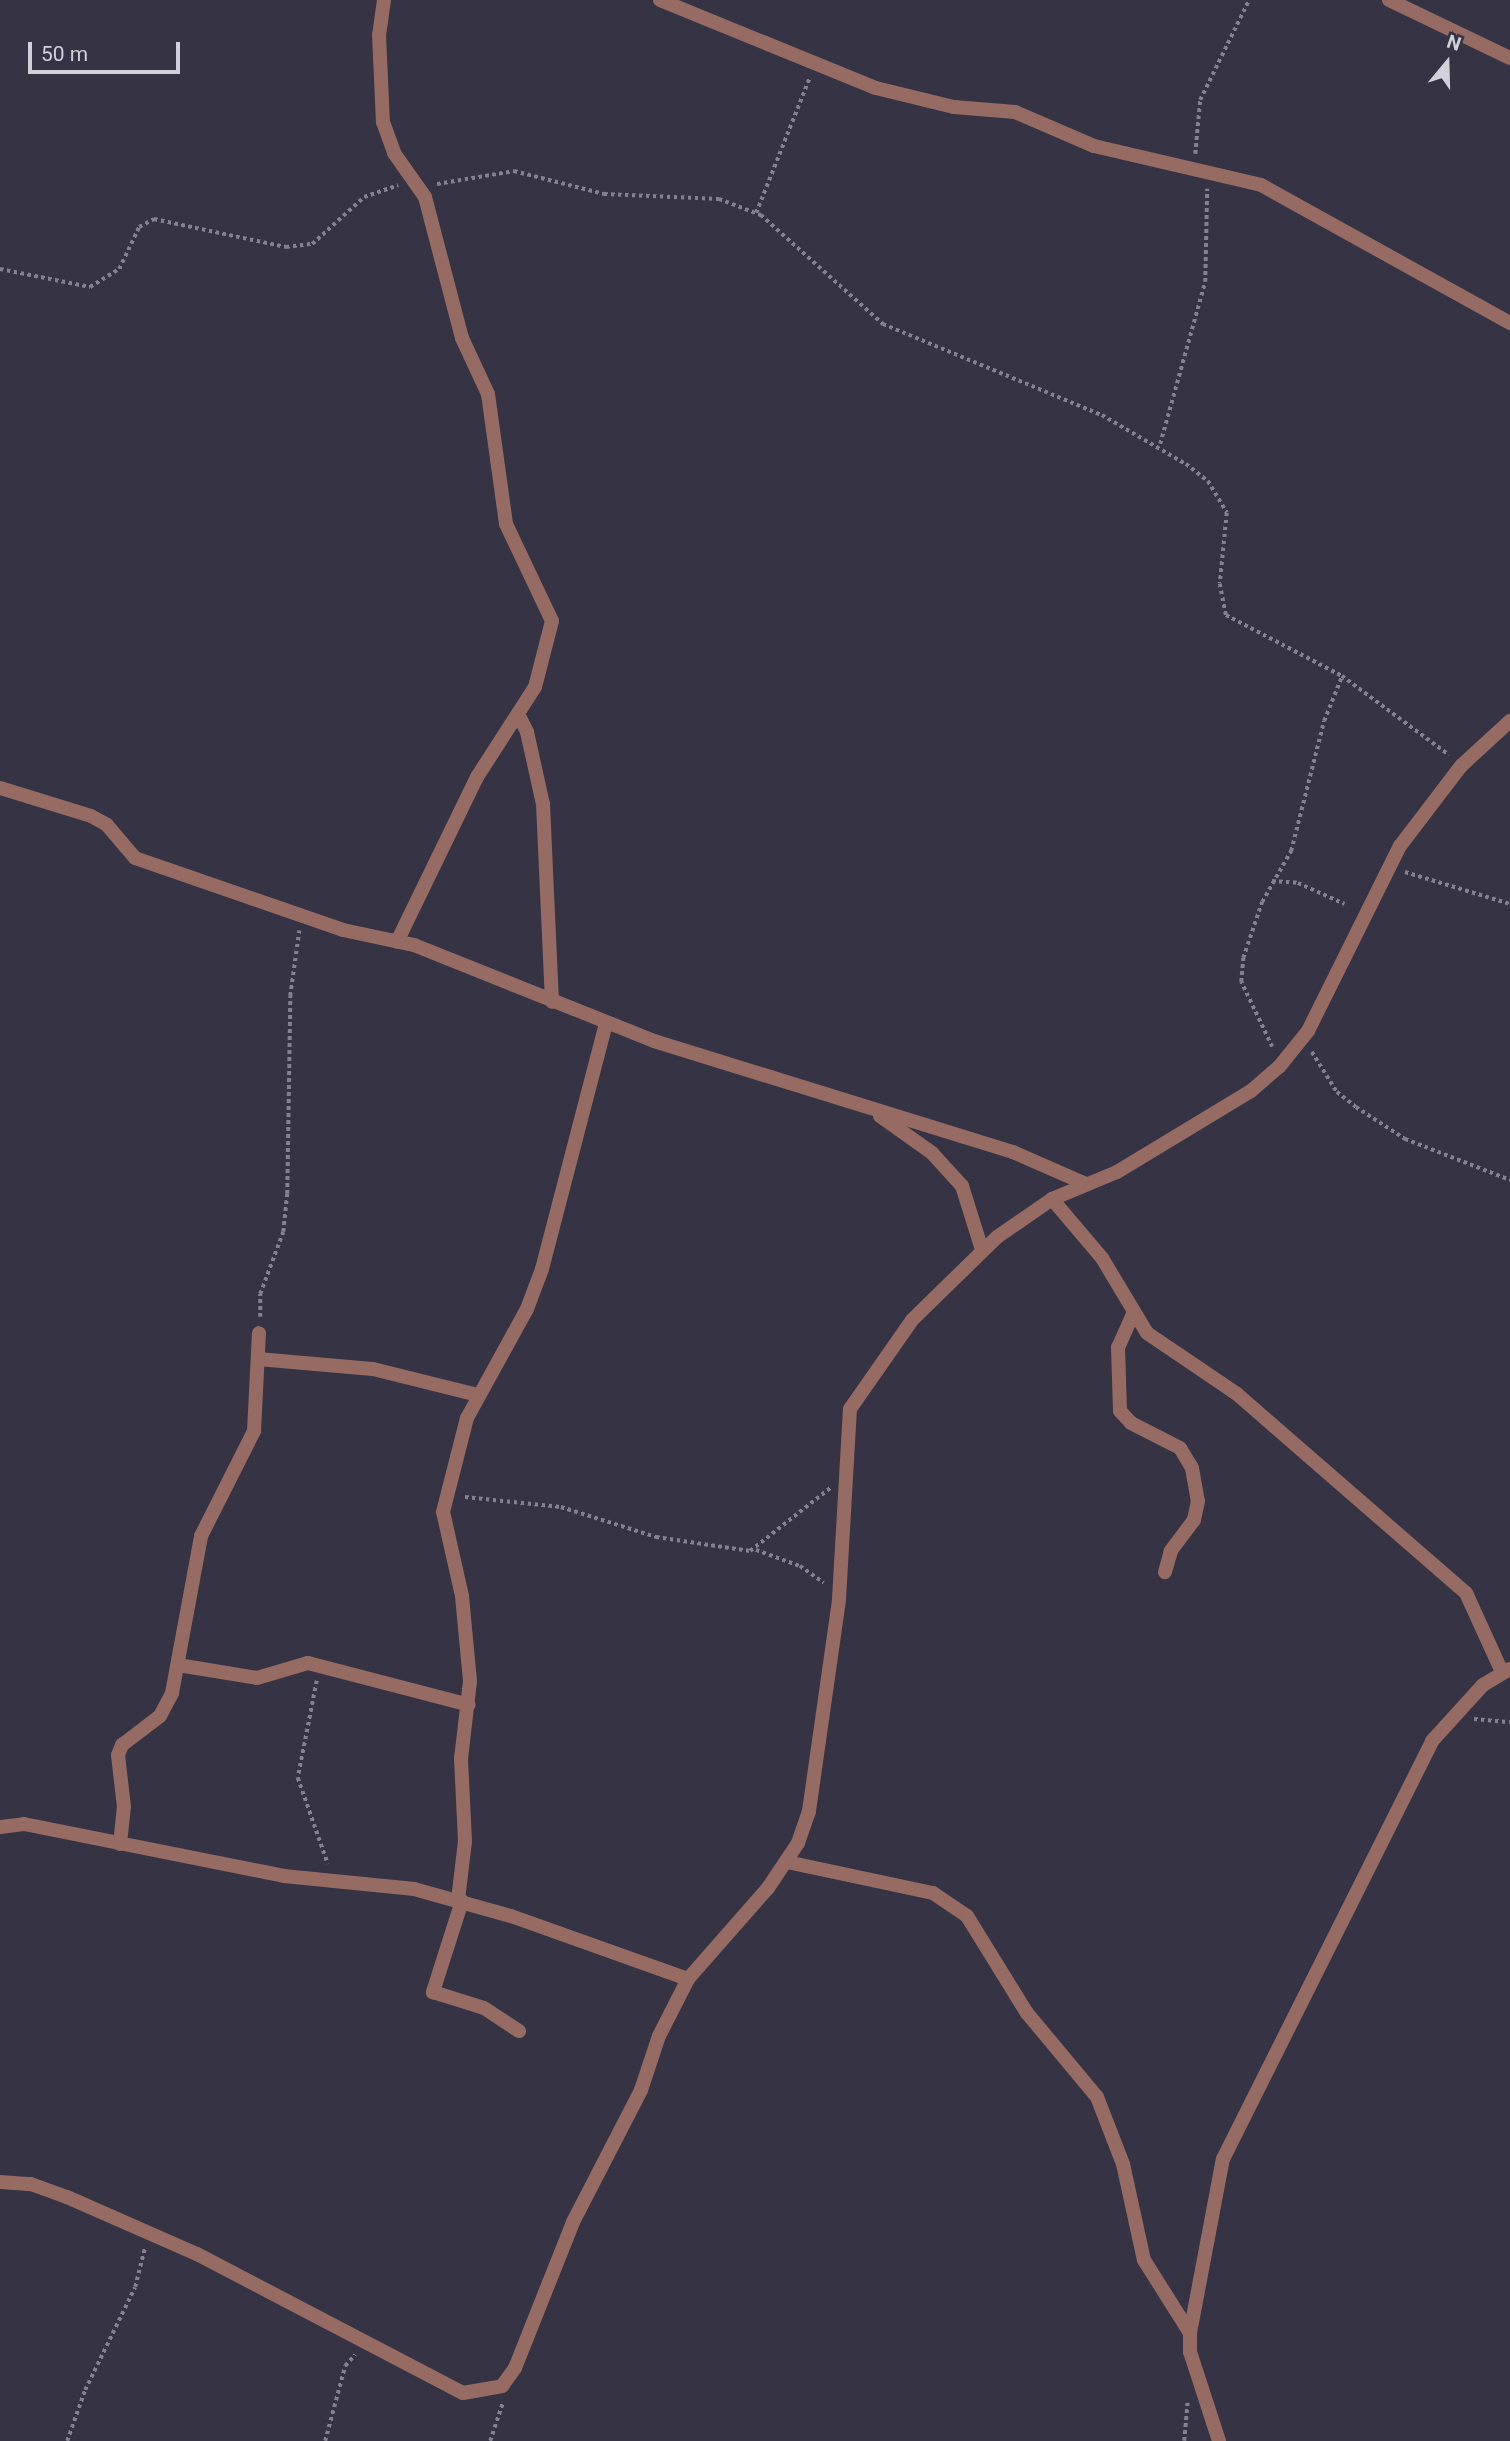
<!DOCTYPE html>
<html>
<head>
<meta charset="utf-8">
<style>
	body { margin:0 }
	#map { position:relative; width:1510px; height:2441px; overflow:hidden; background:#353344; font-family:Roboto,sans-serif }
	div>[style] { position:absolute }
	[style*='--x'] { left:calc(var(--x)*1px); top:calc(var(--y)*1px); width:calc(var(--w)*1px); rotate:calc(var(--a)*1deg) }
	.path>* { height:3.5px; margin-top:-1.75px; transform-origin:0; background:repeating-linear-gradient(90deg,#848290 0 3.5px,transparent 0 7px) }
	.minor>* { height:14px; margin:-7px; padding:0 7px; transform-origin:7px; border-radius:7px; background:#956b63 }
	span { translate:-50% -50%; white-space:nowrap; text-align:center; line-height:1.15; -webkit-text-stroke:7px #353344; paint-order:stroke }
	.north { position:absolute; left:1412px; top:28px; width:70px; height:70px; -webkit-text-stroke:5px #353344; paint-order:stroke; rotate:19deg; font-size:19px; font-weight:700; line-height:28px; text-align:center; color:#d1d0db }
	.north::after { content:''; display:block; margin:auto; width:24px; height:32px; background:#d1d0db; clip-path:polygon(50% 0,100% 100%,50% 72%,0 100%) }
	.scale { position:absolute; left:28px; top:42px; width:152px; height:32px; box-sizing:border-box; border:4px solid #d1d0db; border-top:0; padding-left:9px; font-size:21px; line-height:24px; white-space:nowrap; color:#d1d0db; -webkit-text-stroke:5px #353344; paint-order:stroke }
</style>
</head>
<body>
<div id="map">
	<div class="path">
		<i style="--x:1195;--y:154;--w:54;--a:-84.7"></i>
		<i style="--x:1200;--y:100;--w:111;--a:-63.9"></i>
		<i style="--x:437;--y:184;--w:78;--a:-9.6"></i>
		<i style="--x:514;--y:171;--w:93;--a:14.3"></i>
		<i style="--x:604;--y:194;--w:115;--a:2.5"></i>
		<i style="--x:719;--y:199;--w:45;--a:20.9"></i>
		<i style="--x:761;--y:215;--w:164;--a:41.8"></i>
		<i style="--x:883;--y:324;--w:237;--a:22.6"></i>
		<i style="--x:1102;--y:415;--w:97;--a:30.3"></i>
		<i style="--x:1186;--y:464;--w:28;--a:38"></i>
		<i style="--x:1208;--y:481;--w:37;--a:59"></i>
		<i style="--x:1227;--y:513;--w:71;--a:95.6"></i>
		<i style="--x:1220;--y:584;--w:32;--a:79"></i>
		<i style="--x:1226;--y:615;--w:131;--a:27.7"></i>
		<i style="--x:1342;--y:676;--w:133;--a:36.4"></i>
		<i style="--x:756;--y:213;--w:144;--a:-68.4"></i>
		<i style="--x:0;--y:269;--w:92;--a:11.3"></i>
		<i style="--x:90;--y:287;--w:34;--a:-32"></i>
		<i style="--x:119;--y:269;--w:47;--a:-64.5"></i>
		<i style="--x:139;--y:227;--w:17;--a:-28"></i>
		<i style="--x:154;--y:219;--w:135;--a:12"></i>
		<i style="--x:286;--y:247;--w:26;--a:-7"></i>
		<i style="--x:312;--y:244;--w:70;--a:-42.1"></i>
		<i style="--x:364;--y:197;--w:36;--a:-19"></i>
		<i style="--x:1160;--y:444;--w:168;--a:-74.5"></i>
		<i style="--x:1205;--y:282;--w:93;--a:-88.8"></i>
		<i style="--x:1405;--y:872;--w:110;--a:16.9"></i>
		<i style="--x:1272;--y:881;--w:26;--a:4"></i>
		<i style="--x:1298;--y:883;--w:51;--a:24.1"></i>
		<i style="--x:1272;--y:1047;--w:72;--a:-115.5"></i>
		<i style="--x:1241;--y:982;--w:24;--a:-85"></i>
		<i style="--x:1243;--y:958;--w:59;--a:-71.3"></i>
		<i style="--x:1262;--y:902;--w:59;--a:-60.4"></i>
		<i style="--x:1291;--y:851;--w:134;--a:-75.8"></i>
		<i style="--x:1324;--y:721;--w:48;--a:-68.2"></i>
		<i style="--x:1312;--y:1052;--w:47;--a:58"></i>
		<i style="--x:1337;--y:1092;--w:24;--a:38"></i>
		<i style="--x:1356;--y:1107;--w:59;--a:33.1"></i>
		<i style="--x:1405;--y:1139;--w:113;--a:21.3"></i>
		<i style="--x:260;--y:1317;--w:23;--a:-90"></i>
		<i style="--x:260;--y:1294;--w:66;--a:-69.6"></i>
		<i style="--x:283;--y:1232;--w:38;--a:-84"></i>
		<i style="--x:287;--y:1194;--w:198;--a:-89.1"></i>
		<i style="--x:290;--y:996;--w:66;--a:-82.1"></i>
		<i style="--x:465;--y:1497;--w:97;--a:5.9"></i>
		<i style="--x:561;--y:1507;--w:100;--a:17.5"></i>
		<i style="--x:656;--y:1537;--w:95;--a:8.5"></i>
		<i style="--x:750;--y:1551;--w:102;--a:-38.2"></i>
		<i style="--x:756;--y:1550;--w:47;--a:20"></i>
		<i style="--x:800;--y:1566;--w:29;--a:35"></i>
		<i style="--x:317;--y:1681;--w:99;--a:101.1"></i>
		<i style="--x:298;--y:1778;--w:91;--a:70.8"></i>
		<i style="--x:1474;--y:1719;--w:36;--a:5"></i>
		<i style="--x:67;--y:2441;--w:54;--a:-70.6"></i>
		<i style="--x:85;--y:2390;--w:114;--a:-64.1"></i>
		<i style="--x:135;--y:2287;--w:41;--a:-76"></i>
		<i style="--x:325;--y:2441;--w:78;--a:-75.1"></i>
		<i style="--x:345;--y:2366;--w:15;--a:-48"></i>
		<i style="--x:490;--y:2441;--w:41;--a:-71.6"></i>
		<i style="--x:1184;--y:2441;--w:38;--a:-85"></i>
	</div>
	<div class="minor">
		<i style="--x:384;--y:0;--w:35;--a:98"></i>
		<i style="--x:379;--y:35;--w:87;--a:87.4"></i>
		<i style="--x:383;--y:122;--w:33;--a:70"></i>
		<i style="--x:394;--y:153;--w:54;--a:54.8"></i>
		<i style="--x:425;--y:197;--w:146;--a:75.3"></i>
		<i style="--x:462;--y:338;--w:62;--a:65.1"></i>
		<i style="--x:488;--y:394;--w:131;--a:82.1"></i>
		<i style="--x:506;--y:524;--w:107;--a:64.6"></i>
		<i style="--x:552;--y:621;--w:68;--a:104.4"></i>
		<i style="--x:535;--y:687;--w:107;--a:122.8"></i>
		<i style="--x:477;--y:777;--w:183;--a:115.9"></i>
		<i style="--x:660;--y:0;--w:233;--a:22.2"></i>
		<i style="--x:876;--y:88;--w:80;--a:13.7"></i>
		<i style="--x:954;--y:107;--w:61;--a:4.7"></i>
		<i style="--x:1015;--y:112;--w:86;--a:23.3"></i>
		<i style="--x:1094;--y:146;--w:171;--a:13.1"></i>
		<i style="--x:1261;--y:185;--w:285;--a:29"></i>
		<i style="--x:1389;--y:0;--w:134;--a:25.6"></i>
		<i style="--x:518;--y:714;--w:20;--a:63"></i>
		<i style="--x:527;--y:732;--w:74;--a:77.5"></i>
		<i style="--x:543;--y:804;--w:198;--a:87.4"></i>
		<i style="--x:0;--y:788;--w:95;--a:17.1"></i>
		<i style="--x:91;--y:816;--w:18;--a:29"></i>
		<i style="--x:107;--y:825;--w:43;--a:49.7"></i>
		<i style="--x:135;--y:858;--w:220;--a:19.1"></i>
		<i style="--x:343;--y:930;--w:73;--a:11.9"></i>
		<i style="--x:414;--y:945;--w:258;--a:21.8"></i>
		<i style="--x:654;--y:1041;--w:376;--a:17.2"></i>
		<i style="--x:1013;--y:1152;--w:80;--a:23.7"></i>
		<i style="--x:880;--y:1116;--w:64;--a:35.4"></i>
		<i style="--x:932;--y:1153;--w:45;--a:47.7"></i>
		<i style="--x:962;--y:1186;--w:67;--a:72.6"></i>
		<i style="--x:1052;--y:1199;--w:77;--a:49.7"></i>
		<i style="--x:1102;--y:1258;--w:87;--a:59"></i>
		<i style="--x:1147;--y:1333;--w:109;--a:34.1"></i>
		<i style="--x:1237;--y:1394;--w:303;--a:41"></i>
		<i style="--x:1466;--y:1593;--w:87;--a:65.5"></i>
		<i style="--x:1133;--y:1314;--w:36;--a:114"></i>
		<i style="--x:1118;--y:1347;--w:64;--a:88.2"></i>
		<i style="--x:1120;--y:1411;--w:16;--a:47"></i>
		<i style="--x:1131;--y:1423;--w:55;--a:27"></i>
		<i style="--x:1180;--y:1448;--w:23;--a:59"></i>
		<i style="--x:1192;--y:1468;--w:34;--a:80"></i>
		<i style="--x:1198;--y:1501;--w:19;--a:102"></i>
		<i style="--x:1194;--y:1520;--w:39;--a:127"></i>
		<i style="--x:1171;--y:1551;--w:22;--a:106"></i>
		<i style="--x:258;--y:1359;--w:115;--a:5"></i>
		<i style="--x:373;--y:1369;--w:108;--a:13.9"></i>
		<i style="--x:178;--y:1665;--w:80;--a:9.3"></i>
		<i style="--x:257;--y:1678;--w:53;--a:-16.4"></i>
		<i style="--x:308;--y:1663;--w:166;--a:14.6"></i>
		<i style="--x:0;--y:1827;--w:24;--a:-7"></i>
		<i style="--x:24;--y:1824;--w:265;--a:11.3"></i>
		<i style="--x:284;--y:1876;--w:131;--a:5.7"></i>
		<i style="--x:414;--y:1889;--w:101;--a:15.6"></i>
		<i style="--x:511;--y:1916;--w:188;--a:19.6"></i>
		<i style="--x:120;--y:1844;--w:37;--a:-84"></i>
		<i style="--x:124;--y:1807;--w:52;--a:-96.6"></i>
		<i style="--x:118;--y:1755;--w:11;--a:-68"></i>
		<i style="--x:122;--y:1745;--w:48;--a:-37.3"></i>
		<i style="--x:160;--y:1716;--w:26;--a:-62"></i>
		<i style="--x:172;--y:1693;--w:160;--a:-79.5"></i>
		<i style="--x:201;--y:1536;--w:118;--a:-63.2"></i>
		<i style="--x:254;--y:1431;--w:98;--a:-87.1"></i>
		<i style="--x:787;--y:1862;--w:149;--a:12"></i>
		<i style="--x:933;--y:1893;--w:41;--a:34.1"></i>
		<i style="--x:967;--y:1916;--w:114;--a:58.3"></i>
		<i style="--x:1027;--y:2013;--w:109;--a:50.2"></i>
		<i style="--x:1097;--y:2097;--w:72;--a:68.8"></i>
		<i style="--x:1123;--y:2164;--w:98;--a:77.7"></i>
		<i style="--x:1144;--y:2260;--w:86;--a:57.8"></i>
		<i style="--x:458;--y:1900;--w:59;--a:-83.2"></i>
		<i style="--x:465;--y:1841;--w:82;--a:-92.8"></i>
		<i style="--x:461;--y:1759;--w:79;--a:-83.4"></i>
		<i style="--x:470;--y:1681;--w:85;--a:-95.4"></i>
		<i style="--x:462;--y:1596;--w:86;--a:-102.7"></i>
		<i style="--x:443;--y:1512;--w:97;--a:-75.7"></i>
		<i style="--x:467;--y:1418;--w:124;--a:-61.2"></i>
		<i style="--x:527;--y:1309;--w:43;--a:-69.4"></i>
		<i style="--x:542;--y:1269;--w:254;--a:-75.4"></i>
		<i style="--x:462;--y:1901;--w:96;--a:107.7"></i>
		<i style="--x:433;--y:1992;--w:53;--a:17.4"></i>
		<i style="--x:484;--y:2008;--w:42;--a:33.3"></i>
		<i style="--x:0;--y:2182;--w:31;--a:4"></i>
		<i style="--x:31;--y:2184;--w:38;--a:20"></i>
		<i style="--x:67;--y:2197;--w:142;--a:23.7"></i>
		<i style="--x:197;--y:2254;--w:300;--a:27.6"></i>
		<i style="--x:463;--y:2393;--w:40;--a:-10"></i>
		<i style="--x:502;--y:2386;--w:22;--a:-54"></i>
		<i style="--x:515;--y:2368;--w:157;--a:-68.3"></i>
		<i style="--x:573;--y:2222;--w:148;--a:-62.7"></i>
		<i style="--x:641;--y:2090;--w:57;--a:-71.6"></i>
		<i style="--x:659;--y:2036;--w:64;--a:-63"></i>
		<i style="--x:688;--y:1979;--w:121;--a:-48.7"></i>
		<i style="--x:768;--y:1888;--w:54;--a:-56.3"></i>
		<i style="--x:798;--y:1843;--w:34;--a:-71"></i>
		<i style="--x:809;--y:1811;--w:214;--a:-81.9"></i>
		<i style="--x:839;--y:1599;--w:190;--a:-86.7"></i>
		<i style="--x:850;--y:1409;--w:108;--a:-55.1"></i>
		<i style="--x:912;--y:1320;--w:119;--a:-44.3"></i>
		<i style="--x:997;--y:1237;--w:67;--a:-34.6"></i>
		<i style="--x:1052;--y:1199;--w:70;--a:-22.6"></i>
		<i style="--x:1117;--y:1172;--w:157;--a:-31.2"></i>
		<i style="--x:1251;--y:1091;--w:37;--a:-41"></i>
		<i style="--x:1279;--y:1067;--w:46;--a:-51.1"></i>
		<i style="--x:1308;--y:1031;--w:207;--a:-63.6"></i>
		<i style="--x:1400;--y:846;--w:101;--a:-52.7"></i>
		<i style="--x:1461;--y:766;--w:67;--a:-42.6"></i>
		<i style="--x:1219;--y:2441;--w:94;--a:-108"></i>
		<i style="--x:1190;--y:2352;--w:19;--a:-90"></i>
		<i style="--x:1190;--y:2333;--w:177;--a:-79.3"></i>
		<i style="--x:1223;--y:2159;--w:467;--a:-63.4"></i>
		<i style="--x:1432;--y:1741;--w:76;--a:-47.7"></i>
		<i style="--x:1483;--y:1685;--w:31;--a:-31"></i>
	</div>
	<div class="north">N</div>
	<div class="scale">50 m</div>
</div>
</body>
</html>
